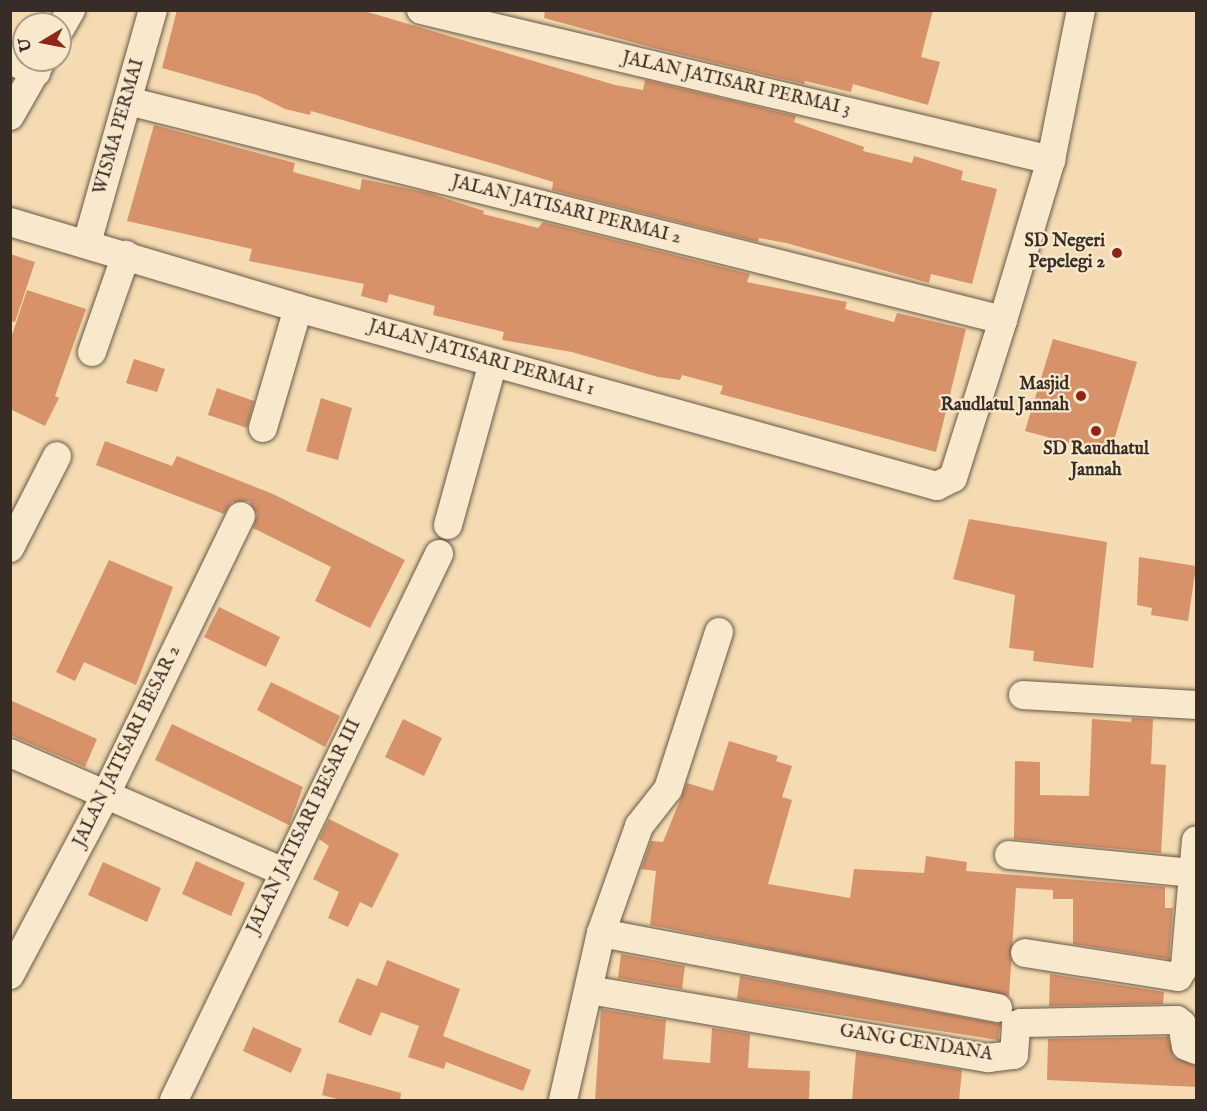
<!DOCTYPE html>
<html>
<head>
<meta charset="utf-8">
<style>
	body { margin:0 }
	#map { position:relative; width:1207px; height:1111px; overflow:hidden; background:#f5dbb1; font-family:"IM FELL English",serif }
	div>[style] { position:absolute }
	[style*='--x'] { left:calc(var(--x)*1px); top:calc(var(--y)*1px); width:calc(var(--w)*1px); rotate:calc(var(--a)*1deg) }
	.building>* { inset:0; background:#d7926a }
	.roads { filter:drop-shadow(0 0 2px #675849) drop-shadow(0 0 2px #675849) }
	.minor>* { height:28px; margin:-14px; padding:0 14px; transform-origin:14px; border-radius:14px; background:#f8e8cc }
	.dots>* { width:16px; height:16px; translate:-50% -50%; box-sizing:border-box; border:3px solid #f8e8cc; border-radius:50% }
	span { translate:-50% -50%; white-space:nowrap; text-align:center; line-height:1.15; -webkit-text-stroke:4.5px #f8e8cc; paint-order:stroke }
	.street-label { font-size:18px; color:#382c26 }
	.poi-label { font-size:18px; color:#382c26; font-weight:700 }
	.right { translate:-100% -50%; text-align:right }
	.frame { position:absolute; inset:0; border:12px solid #382c26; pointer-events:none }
	.north { position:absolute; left:12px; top:12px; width:60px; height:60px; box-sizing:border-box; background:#f8e8cc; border:2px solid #ab9d8a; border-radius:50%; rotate:260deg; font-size:16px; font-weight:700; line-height:24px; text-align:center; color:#382c26 }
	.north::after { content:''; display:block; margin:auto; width:21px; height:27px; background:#8f2418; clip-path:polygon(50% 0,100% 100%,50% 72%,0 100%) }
</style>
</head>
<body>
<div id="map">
	<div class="building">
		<i style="clip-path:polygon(177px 10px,361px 10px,615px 85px,643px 90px,645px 80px,796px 116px,794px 122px,864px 147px,863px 151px,912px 163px,914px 156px,963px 171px,961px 180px,997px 189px,972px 284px,931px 274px,929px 283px,786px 243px,759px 238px,758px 242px,552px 190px,553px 182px,498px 165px,311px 111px,310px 115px,285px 109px,257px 95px,162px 68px)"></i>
		<i style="clip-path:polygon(545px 10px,933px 10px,921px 57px,940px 62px,928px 105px,853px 84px,851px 92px,805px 81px,804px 84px,654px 48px,544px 18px)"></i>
		<i style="clip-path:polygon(154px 125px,295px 163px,293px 172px,360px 190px,362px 179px,429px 193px,484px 211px,483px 214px,538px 228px,543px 222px,750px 274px,747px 282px,847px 302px,845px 309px,894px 322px,897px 313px,966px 329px,936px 452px,720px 394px,723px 386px,682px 375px,680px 380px,658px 377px,572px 352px,502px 340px,504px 332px,433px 315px,435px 306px,389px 294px,387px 303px,361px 296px,364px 284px,249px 261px,252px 249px,127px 221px)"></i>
		<i style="clip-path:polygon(10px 254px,35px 262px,15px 322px,10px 321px)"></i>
		<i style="clip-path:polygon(27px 290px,86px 309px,55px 396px,59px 398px,45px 426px,10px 409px,10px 341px)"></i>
		<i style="clip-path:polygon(1053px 339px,1137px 362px,1110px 454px,1025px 431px)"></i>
		<i style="clip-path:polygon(134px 359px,165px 369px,157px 392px,126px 383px)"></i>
		<i style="clip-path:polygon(217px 388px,254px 401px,247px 428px,208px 415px)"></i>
		<i style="clip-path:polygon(321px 398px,352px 408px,338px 460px,306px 451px)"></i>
		<i style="clip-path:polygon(105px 441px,172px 466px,177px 456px,273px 494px,405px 560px,370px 628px,315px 601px,331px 567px,253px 528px,257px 514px,249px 501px,232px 502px,224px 514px,96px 465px)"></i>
		<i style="clip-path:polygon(969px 519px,1107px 542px,1093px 668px,1033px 661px,1034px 651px,1009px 648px,1015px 595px,953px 579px)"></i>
		<i style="clip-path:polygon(1139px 557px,1196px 566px,1188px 621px,1151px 615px,1152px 608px,1137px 605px)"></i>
		<i style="clip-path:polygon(109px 560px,173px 587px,136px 685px,84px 662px,75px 681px,56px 672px)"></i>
		<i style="clip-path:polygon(219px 607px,280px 637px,266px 667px,204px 637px)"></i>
		<i style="clip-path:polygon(271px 682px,340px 716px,325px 747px,257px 710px)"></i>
		<i style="clip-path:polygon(10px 700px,97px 739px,85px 767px,10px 735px)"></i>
		<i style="clip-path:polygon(1132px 718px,1153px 719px,1151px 764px,1166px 765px,1161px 853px,1014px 839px,1015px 761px,1040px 762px,1040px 795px,1089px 796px,1092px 719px,1131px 722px)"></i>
		<i style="clip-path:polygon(403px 719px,442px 738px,424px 776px,385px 757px)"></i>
		<i style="clip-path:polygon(172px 724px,303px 787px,289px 825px,155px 760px)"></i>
		<i style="clip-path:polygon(729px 741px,778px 756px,776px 761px,792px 766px,782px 797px,792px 800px,768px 884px,850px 898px,854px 869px,924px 873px,926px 856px,967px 862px,966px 871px,1165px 887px,1165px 908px,1173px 908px,1169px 959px,1073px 944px,1073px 899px,1053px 899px,1053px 890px,1016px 888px,1009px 996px,650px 925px,656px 871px,641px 869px,651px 841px,663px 842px,687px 783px,713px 791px)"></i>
		<i style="clip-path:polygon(329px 819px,399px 854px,372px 908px,360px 902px,348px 927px,328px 918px,339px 892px,313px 879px,329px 846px,319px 839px)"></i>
		<i style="clip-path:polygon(196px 861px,245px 883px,231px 916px,182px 894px)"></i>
		<i style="clip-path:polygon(103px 862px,161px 888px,147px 922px,88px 895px)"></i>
		<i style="clip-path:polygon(621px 954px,685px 966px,682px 989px,618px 978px)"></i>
		<i style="clip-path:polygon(387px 960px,460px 989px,443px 1036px,531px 1070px,523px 1091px,446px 1062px,444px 1069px,408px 1057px,419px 1026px,381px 1012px,371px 1036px,338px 1022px,357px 978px,377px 986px)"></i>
		<i style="clip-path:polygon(1050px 974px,1164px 992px,1163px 1004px,1049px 1006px)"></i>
		<i style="clip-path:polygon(740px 976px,1000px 1024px,998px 1040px,737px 999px)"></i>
		<i style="clip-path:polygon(601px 1009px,666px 1020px,663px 1059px,710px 1063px,712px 1028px,750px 1034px,748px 1068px,810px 1071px,809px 1101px,595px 1101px)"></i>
		<i style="clip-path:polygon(253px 1027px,302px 1049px,291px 1073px,243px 1051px)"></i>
		<i style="clip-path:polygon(1168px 1037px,1174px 1057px,1197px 1066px,1197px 1087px,1047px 1080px,1048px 1039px)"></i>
		<i style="clip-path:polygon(856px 1052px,962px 1070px,959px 1101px,852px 1101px)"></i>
		<i style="clip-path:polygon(327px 1073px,401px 1093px,400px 1101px,344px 1101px,322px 1095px)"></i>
	</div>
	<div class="roads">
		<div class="minor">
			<i style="--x:421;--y:10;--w:648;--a:13.39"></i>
			<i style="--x:60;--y:29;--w:22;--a:-60"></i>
			<i style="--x:10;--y:60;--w:29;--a:25"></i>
			<i style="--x:128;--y:101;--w:902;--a:14.05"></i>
			<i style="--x:10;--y:116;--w:64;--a:-60.3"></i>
			<i style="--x:10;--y:222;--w:301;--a:16.6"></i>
			<i style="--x:298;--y:308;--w:663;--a:15.57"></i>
			<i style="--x:937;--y:486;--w:18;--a:-27"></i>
			<i style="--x:953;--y:478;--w:166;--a:-72.4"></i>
			<i style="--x:1003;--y:320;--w:167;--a:-73.3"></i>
			<i style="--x:1051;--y:160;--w:153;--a:-78.7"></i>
			<i style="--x:87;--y:243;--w:242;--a:-74.2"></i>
			<i style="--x:92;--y:352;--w:103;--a:-70.7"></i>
			<i style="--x:263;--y:428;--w:125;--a:-73.7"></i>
			<i style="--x:448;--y:525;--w:168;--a:-74.5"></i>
			<i style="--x:10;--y:548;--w:103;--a:-62.9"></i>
			<i style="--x:1023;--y:695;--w:173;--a:3.3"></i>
			<i style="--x:10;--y:753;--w:296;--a:23.5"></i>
			<i style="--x:1009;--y:855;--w:184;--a:5.6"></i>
			<i style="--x:601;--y:933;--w:404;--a:10.7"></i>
			<i style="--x:1025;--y:953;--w:155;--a:8.9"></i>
			<i style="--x:1178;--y:977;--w:13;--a:-58"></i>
			<i style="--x:1185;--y:966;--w:126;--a:-85"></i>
			<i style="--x:10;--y:975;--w:203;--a:-62"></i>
			<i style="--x:105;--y:796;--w:311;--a:-64.1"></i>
			<i style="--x:589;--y:990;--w:405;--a:9.7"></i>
			<i style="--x:988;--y:1058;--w:26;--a:-7"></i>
			<i style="--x:1014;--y:1055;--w:30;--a:-86"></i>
			<i style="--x:1016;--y:1025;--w:5;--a:-22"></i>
			<i style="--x:1021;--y:1023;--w:156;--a:-1.1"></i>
			<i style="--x:1177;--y:1020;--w:6;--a:39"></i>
			<i style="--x:1182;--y:1024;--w:22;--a:80"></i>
			<i style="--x:1186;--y:1046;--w:11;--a:22"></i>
			<i style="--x:174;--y:1100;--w:607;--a:-64.11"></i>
			<i style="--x:563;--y:1100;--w:171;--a:-77.2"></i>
			<i style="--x:601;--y:933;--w:114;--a:-70.4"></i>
			<i style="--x:639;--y:826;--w:47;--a:-51.9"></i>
			<i style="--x:668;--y:789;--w:165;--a:-72"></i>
		</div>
	</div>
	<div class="dots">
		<i style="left:1117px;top:253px;background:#8f2418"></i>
		<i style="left:1081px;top:396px;background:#8f2418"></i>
		<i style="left:1096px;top:431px;background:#8f2418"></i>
	</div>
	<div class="street-label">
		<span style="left:736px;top:85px;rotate:13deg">JALAN JATISARI PERMAI 3</span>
		<span style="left:120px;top:127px;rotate:-74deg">WISMA PERMAI</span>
		<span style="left:566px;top:211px;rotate:14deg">JALAN JATISARI PERMAI 2</span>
		<span style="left:481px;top:359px;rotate:16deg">JALAN JATISARI PERMAI 1</span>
		<span style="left:128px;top:747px;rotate:-64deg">JALAN JATISARI BESAR 2</span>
		<span style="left:305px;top:827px;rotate:-64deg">JALAN JATISARI BESAR III</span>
		<span style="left:916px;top:1044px;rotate:9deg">GANG CENDANA</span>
	</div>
	<div class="poi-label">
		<span class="right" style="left:1105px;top:253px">SD Negeri<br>Pepelegi 2</span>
		<span class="right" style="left:1069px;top:396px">Masjid<br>Raudlatul Jannah</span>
		<span style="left:1096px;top:461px">SD Raudhatul<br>Jannah</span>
	</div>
	<div class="frame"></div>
	<div class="north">U</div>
</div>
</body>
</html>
